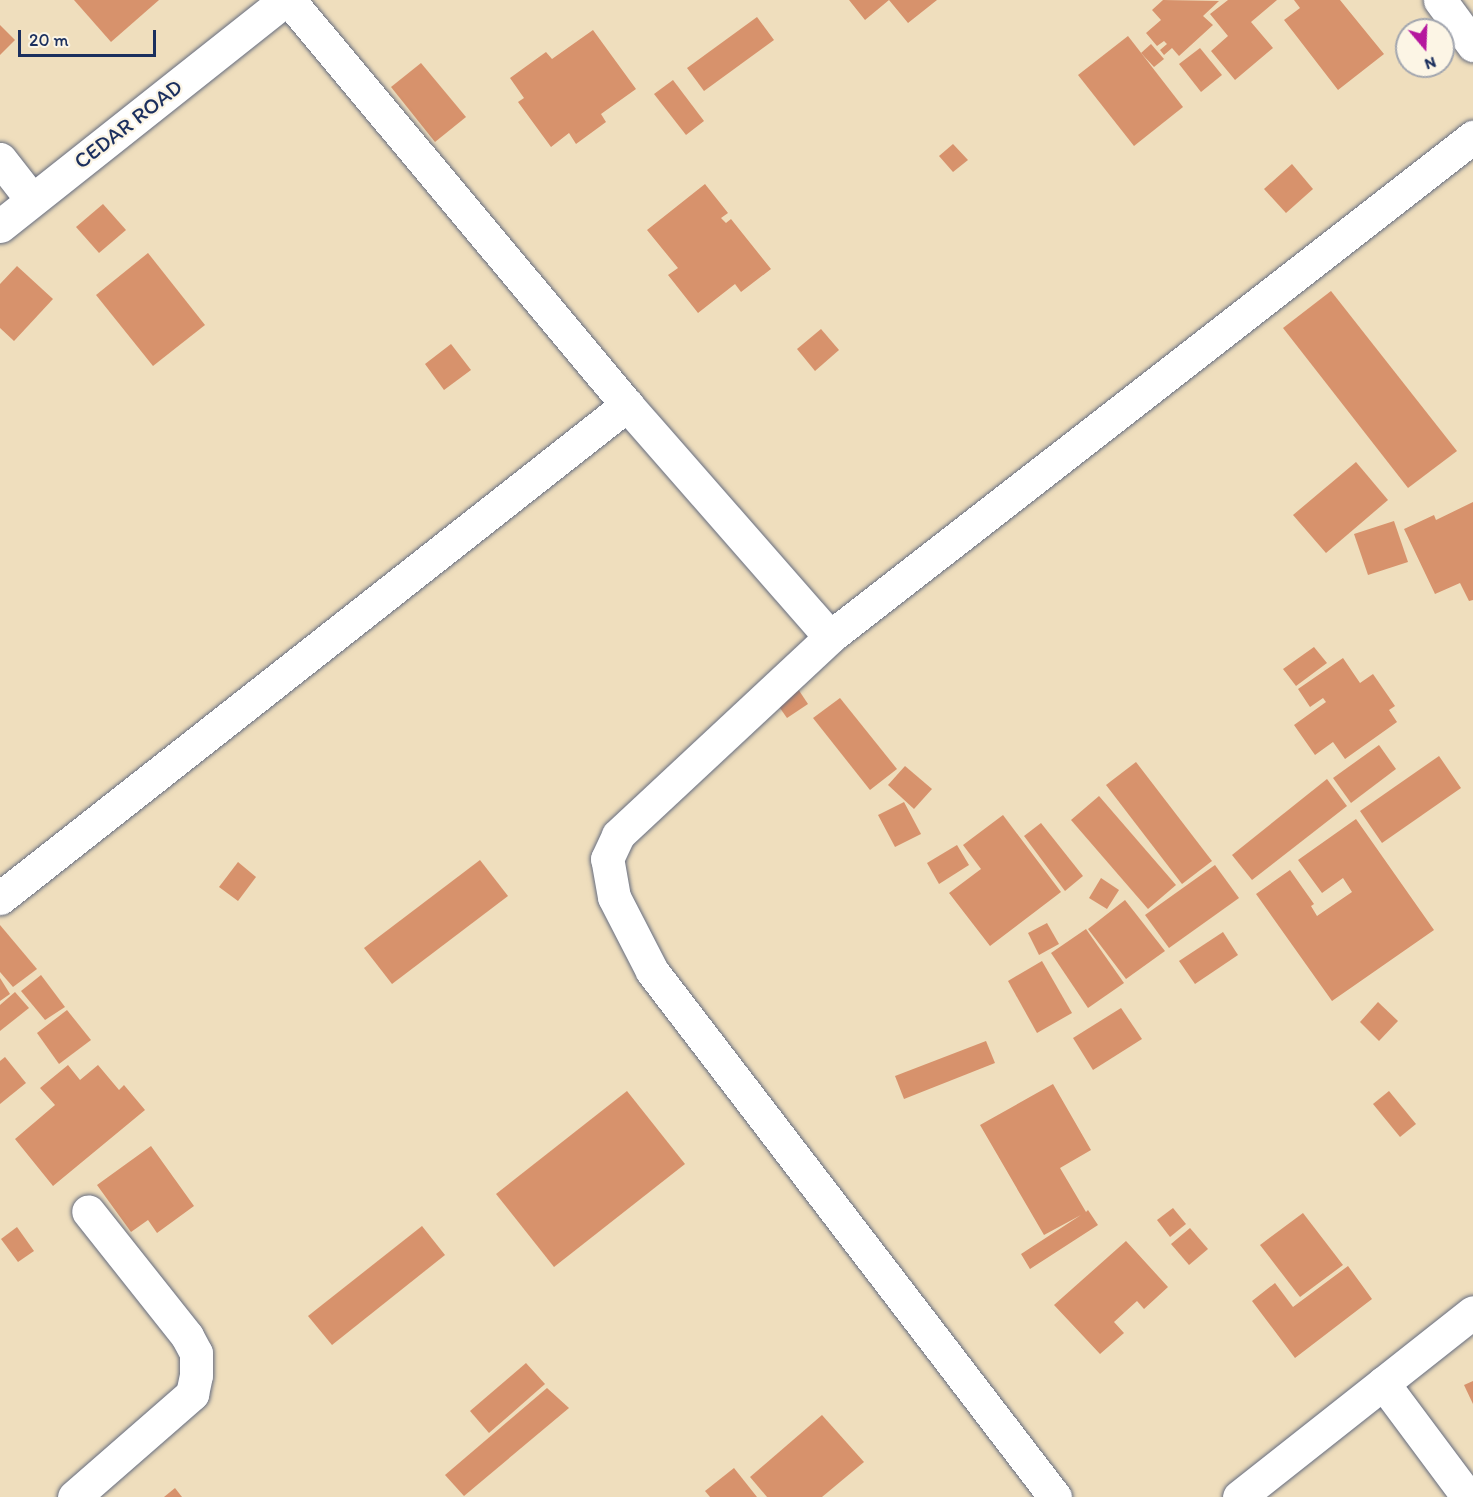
<!DOCTYPE html>
<html>
<head>
<meta charset="utf-8">
<style>
	body { margin:0 }
	#map { position:relative; width:1473px; height:1497px; overflow:hidden; background:#efdebd; font-family:Itim,sans-serif }
	div>[style] { position:absolute }
	[style*='--x'] { left:calc(var(--x)*1px); top:calc(var(--y)*1px); width:calc(var(--w)*1px); rotate:calc(var(--a)*1deg) }
	.building>* { inset:0; background:#d7926c }
	.roads { filter:drop-shadow(0 0 2px #656c7f) drop-shadow(0 0 2px #656c7f) }
	.minor>* { height:33px; margin:-16.5px; padding:0 16.5px; transform-origin:16.5px; border-radius:16.5px; background:#fff }
	span { translate:-50% -50%; white-space:nowrap; text-align:center; line-height:1.15; -webkit-text-stroke:4.5px #fcf5e5; paint-order:stroke }
	.street-label { font-size:22px; color:#1b2f5e }
	.north { position:absolute; left:1395px; top:18px; width:60px; height:60px; box-sizing:border-box; background:#fcf5e5; border:2px solid #a2a6af; border-radius:50%; rotate:161deg; font-size:16px; font-weight:700; line-height:24px; text-align:center; color:#1b2f5e }
	.north::after { content:''; display:block; margin:auto; width:21px; height:27px; background:#b5179e; clip-path:polygon(50% 0,100% 100%,50% 72%,0 100%) }
	.scale { position:absolute; left:18px; top:30px; width:138px; height:27px; box-sizing:border-box; border:3px solid #1b2f5e; border-top:0; padding-left:8px; font-size:18px; line-height:21px; white-space:nowrap; color:#1b2f5e; -webkit-text-stroke:4px #fcf5e5; paint-order:stroke }
</style>
</head>
<body>
<div id="map">
	<div class="building">
		<i style="clip-path:polygon(74px 0,159px 0,111px 42px)"></i>
		<i style="clip-path:polygon(849px 0,937px 0,908px 23px,889px 0,865px 20px)"></i>
		<i style="clip-path:polygon(1163px 0,1219px 1px,1203px 16px,1213px 25px,1179px 56px,1172px 48px,1164px 55px,1160px 50px,1167px 44px,1164px 41px,1157px 46px,1146px 33px,1161px 20px,1152px 10px)"></i>
		<i style="clip-path:polygon(1228px 0,1277px 0,1251px 22px,1273px 48px,1235px 80px,1211px 51px,1228px 36px,1210px 14px)"></i>
		<i style="clip-path:polygon(1294px 0,1340px 0,1384px 54px,1338px 90px,1284px 20px,1300px 8px)"></i>
		<i style="clip-path:polygon(757px 17px,774px 40px,704px 91px,687px 68px)"></i>
		<i style="clip-path:polygon(0 25px,15px 40px,0 55px)"></i>
		<i style="clip-path:polygon(593px 30px,636px 89px,601px 114px,606px 122px,576px 144px,569px 133px,551px 147px,518px 102px,524px 98px,510px 78px,546px 52px,552px 59px)"></i>
		<i style="clip-path:polygon(1128px 36px,1183px 107px,1134px 146px,1078px 75px)"></i>
		<i style="clip-path:polygon(1151px 44px,1164px 59px,1154px 67px,1141px 53px)"></i>
		<i style="clip-path:polygon(1200px 48px,1222px 75px,1201px 92px,1179px 64px)"></i>
		<i style="clip-path:polygon(421px 63px,466px 117px,435px 142px,391px 87px)"></i>
		<i style="clip-path:polygon(673px 80px,704px 121px,686px 135px,654px 94px)"></i>
		<i style="clip-path:polygon(953px 144px,968px 160px,953px 172px,939px 156px)"></i>
		<i style="clip-path:polygon(1292px 164px,1313px 189px,1286px 213px,1264px 189px)"></i>
		<i style="clip-path:polygon(705px 184px,728px 213px,721px 218px,726px 223px,731px 219px,771px 269px,741px 292px,735px 284px,698px 313px,668px 275px,678px 268px,647px 230px)"></i>
		<i style="clip-path:polygon(103px 204px,126px 230px,99px 253px,76px 227px)"></i>
		<i style="clip-path:polygon(148px 253px,205px 325px,153px 366px,96px 295px)"></i>
		<i style="clip-path:polygon(17px 266px,53px 299px,14px 341px,0 328px,0 284px)"></i>
		<i style="clip-path:polygon(1331px 291px,1457px 451px,1408px 488px,1283px 328px)"></i>
		<i style="clip-path:polygon(821px 329px,839px 350px,815px 371px,797px 349px)"></i>
		<i style="clip-path:polygon(451px 344px,471px 370px,444px 390px,425px 364px)"></i>
		<i style="clip-path:polygon(1356px 462px,1388px 500px,1326px 553px,1293px 515px)"></i>
		<i style="clip-path:polygon(1473px 502px,1473px 600px,1469px 601px,1460px 583px,1435px 594px,1404px 529px,1434px 515px,1436px 520px)"></i>
		<i style="clip-path:polygon(1394px 521px,1408px 562px,1368px 575px,1354px 534px)"></i>
		<i style="clip-path:polygon(1314px 647px,1327px 663px,1296px 686px,1283px 669px)"></i>
		<i style="clip-path:polygon(1343px 658px,1360px 683px,1373px 674px,1395px 706px,1389px 710px,1397px 722px,1345px 759px,1333px 742px,1315px 755px,1294px 725px,1326px 702px,1323px 698px,1310px 707px,1298px 689px)"></i>
		<i style="clip-path:polygon(796px 686px,808px 704px,787px 718px,775px 701px)"></i>
		<i style="clip-path:polygon(840px 698px,897px 769px,870px 790px,813px 718px)"></i>
		<i style="clip-path:polygon(1379px 745px,1396px 769px,1351px 803px,1333px 778px)"></i>
		<i style="clip-path:polygon(1439px 756px,1461px 788px,1382px 843px,1360px 811px)"></i>
		<i style="clip-path:polygon(1136px 762px,1212px 861px,1182px 884px,1106px 785px)"></i>
		<i style="clip-path:polygon(905px 766px,932px 789px,914px 809px,888px 785px)"></i>
		<i style="clip-path:polygon(1327px 779px,1347px 806px,1252px 880px,1232px 855px)"></i>
		<i style="clip-path:polygon(1099px 796px,1176px 885px,1148px 909px,1071px 820px)"></i>
		<i style="clip-path:polygon(904px 802px,921px 834px,895px 847px,878px 815px)"></i>
		<i style="clip-path:polygon(1003px 815px,1061px 892px,990px 946px,949px 893px,981px 869px,963px 845px)"></i>
		<i style="clip-path:polygon(1356px 819px,1434px 930px,1332px 1001px,1256px 894px,1290px 870px,1314px 904px,1311px 906px,1317px 916px,1352px 892px,1343px 878px,1322px 893px,1298px 860px)"></i>
		<i style="clip-path:polygon(1041px 823px,1083px 876px,1065px 891px,1024px 836px)"></i>
		<i style="clip-path:polygon(957px 845px,969px 865px,939px 884px,927px 863px)"></i>
		<i style="clip-path:polygon(480px 860px,508px 896px,392px 984px,364px 948px)"></i>
		<i style="clip-path:polygon(238px 862px,256px 877px,238px 901px,219px 887px)"></i>
		<i style="clip-path:polygon(1215px 865px,1239px 898px,1169px 948px,1145px 915px)"></i>
		<i style="clip-path:polygon(1101px 878px,1119px 890px,1107px 909px,1089px 898px)"></i>
		<i style="clip-path:polygon(1125px 900px,1165px 951px,1126px 979px,1088px 929px)"></i>
		<i style="clip-path:polygon(1047px 923px,1059px 944px,1039px 955px,1028px 933px)"></i>
		<i style="clip-path:polygon(0 925px,37px 969px,13px 987px,0 972px)"></i>
		<i style="clip-path:polygon(1086px 929px,1124px 983px,1088px 1008px,1051px 953px)"></i>
		<i style="clip-path:polygon(1223px 932px,1238px 955px,1195px 984px,1179px 961px)"></i>
		<i style="clip-path:polygon(1042px 961px,1072px 1013px,1037px 1033px,1008px 981px)"></i>
		<i style="clip-path:polygon(41px 975px,65px 1007px,45px 1020px,21px 991px)"></i>
		<i style="clip-path:polygon(0 978px,10px 994px,0 1001px)"></i>
		<i style="clip-path:polygon(15px 992px,29px 1008px,0 1031px,0 1005px)"></i>
		<i style="clip-path:polygon(1378px 1002px,1398px 1021px,1379px 1041px,1360px 1022px)"></i>
		<i style="clip-path:polygon(1121px 1008px,1142px 1039px,1093px 1070px,1073px 1038px)"></i>
		<i style="clip-path:polygon(67px 1010px,91px 1040px,59px 1064px,37px 1033px)"></i>
		<i style="clip-path:polygon(986px 1041px,995px 1063px,904px 1099px,895px 1076px)"></i>
		<i style="clip-path:polygon(5px 1057px,26px 1083px,0 1104px,0 1061px)"></i>
		<i style="clip-path:polygon(68px 1065px,80px 1080px,98px 1065px,119px 1090px,124px 1085px,145px 1110px,53px 1186px,15px 1139px,55px 1105px,40px 1088px)"></i>
		<i style="clip-path:polygon(1053px 1084px,1091px 1150px,1060px 1168px,1086px 1212px,1088px 1210px,1098px 1225px,1030px 1269px,1021px 1254px,1081px 1215px,1044px 1235px,980px 1125px)"></i>
		<i style="clip-path:polygon(627px 1091px,685px 1164px,554px 1267px,496px 1194px)"></i>
		<i style="clip-path:polygon(1389px 1091px,1416px 1124px,1400px 1137px,1373px 1104px)"></i>
		<i style="clip-path:polygon(151px 1146px,194px 1206px,157px 1233px,148px 1220px,131px 1232px,97px 1185px)"></i>
		<i style="clip-path:polygon(1173px 1208px,1186px 1224px,1170px 1237px,1157px 1220px)"></i>
		<i style="clip-path:polygon(1303px 1213px,1343px 1265px,1300px 1297px,1260px 1245px)"></i>
		<i style="clip-path:polygon(422px 1226px,445px 1255px,332px 1345px,308px 1316px)"></i>
		<i style="clip-path:polygon(17px 1227px,34px 1251px,18px 1262px,1px 1239px)"></i>
		<i style="clip-path:polygon(1190px 1228px,1208px 1249px,1189px 1265px,1171px 1244px)"></i>
		<i style="clip-path:polygon(1126px 1241px,1168px 1287px,1144px 1309px,1137px 1301px,1114px 1322px,1124px 1333px,1100px 1354px,1054px 1305px)"></i>
		<i style="clip-path:polygon(1348px 1266px,1372px 1299px,1295px 1358px,1252px 1301px,1275px 1283px,1293px 1307px)"></i>
		<i style="clip-path:polygon(526px 1363px,545px 1384px,489px 1433px,470px 1411px)"></i>
		<i style="clip-path:polygon(1473px 1381px,1473px 1404px,1464px 1385px)"></i>
		<i style="clip-path:polygon(547px 1388px,569px 1408px,464px 1496px,445px 1475px)"></i>
		<i style="clip-path:polygon(822px 1415px,864px 1462px,822px 1497px,767px 1497px,750px 1477px)"></i>
		<i style="clip-path:polygon(734px 1468px,757px 1497px,710px 1497px,705px 1491px)"></i>
		<i style="clip-path:polygon(175px 1488px,182px 1497px,164px 1497px)"></i>
	</div>
	<div class="roads">
		<div class="minor">
			<i style="--x:289;--y:0;--w:528;--a:50.15"></i>
			<i style="--x:627;--y:405;--w:308;--a:48.8"></i>
			<i style="--x:1440;--y:0;--w:56;--a:53.7"></i>
			<i style="--x:0;--y:159;--w:52;--a:52"></i>
			<i style="--x:0;--y:226;--w:364;--a:-38.4"></i>
			<i style="--x:0;--y:898;--w:798;--a:-38.18"></i>
			<i style="--x:1383;--y:1383;--w:142;--a:53.3"></i>
			<i style="--x:74;--y:1497;--w:157;--a:-41.1"></i>
			<i style="--x:192;--y:1394;--w:19;--a:-78"></i>
			<i style="--x:196;--y:1375;--w:22;--a:-90"></i>
			<i style="--x:196;--y:1353;--w:19;--a:-118"></i>
			<i style="--x:187;--y:1336;--w:159;--a:-128.4"></i>
			<i style="--x:1055;--y:1497;--w:663;--a:-127.46"></i>
			<i style="--x:652;--y:971;--w:83;--a:-117.2"></i>
			<i style="--x:614;--y:897;--w:39;--a:-100"></i>
			<i style="--x:607;--y:859;--w:26;--a:-65"></i>
			<i style="--x:618;--y:835;--w:290;--a:-43"></i>
			<i style="--x:830;--y:637;--w:815;--a:-37.87"></i>
			<i style="--x:1239;--y:1497;--w:298;--a:-38.3"></i>
		</div>
	</div>
	<div class="street-label">
		<span style="left:128px;top:124px;rotate:-38deg">CEDAR ROAD</span>
	</div>
	<div class="north">N</div>
	<div class="scale">20 m</div>
</div>
</body>
</html>
